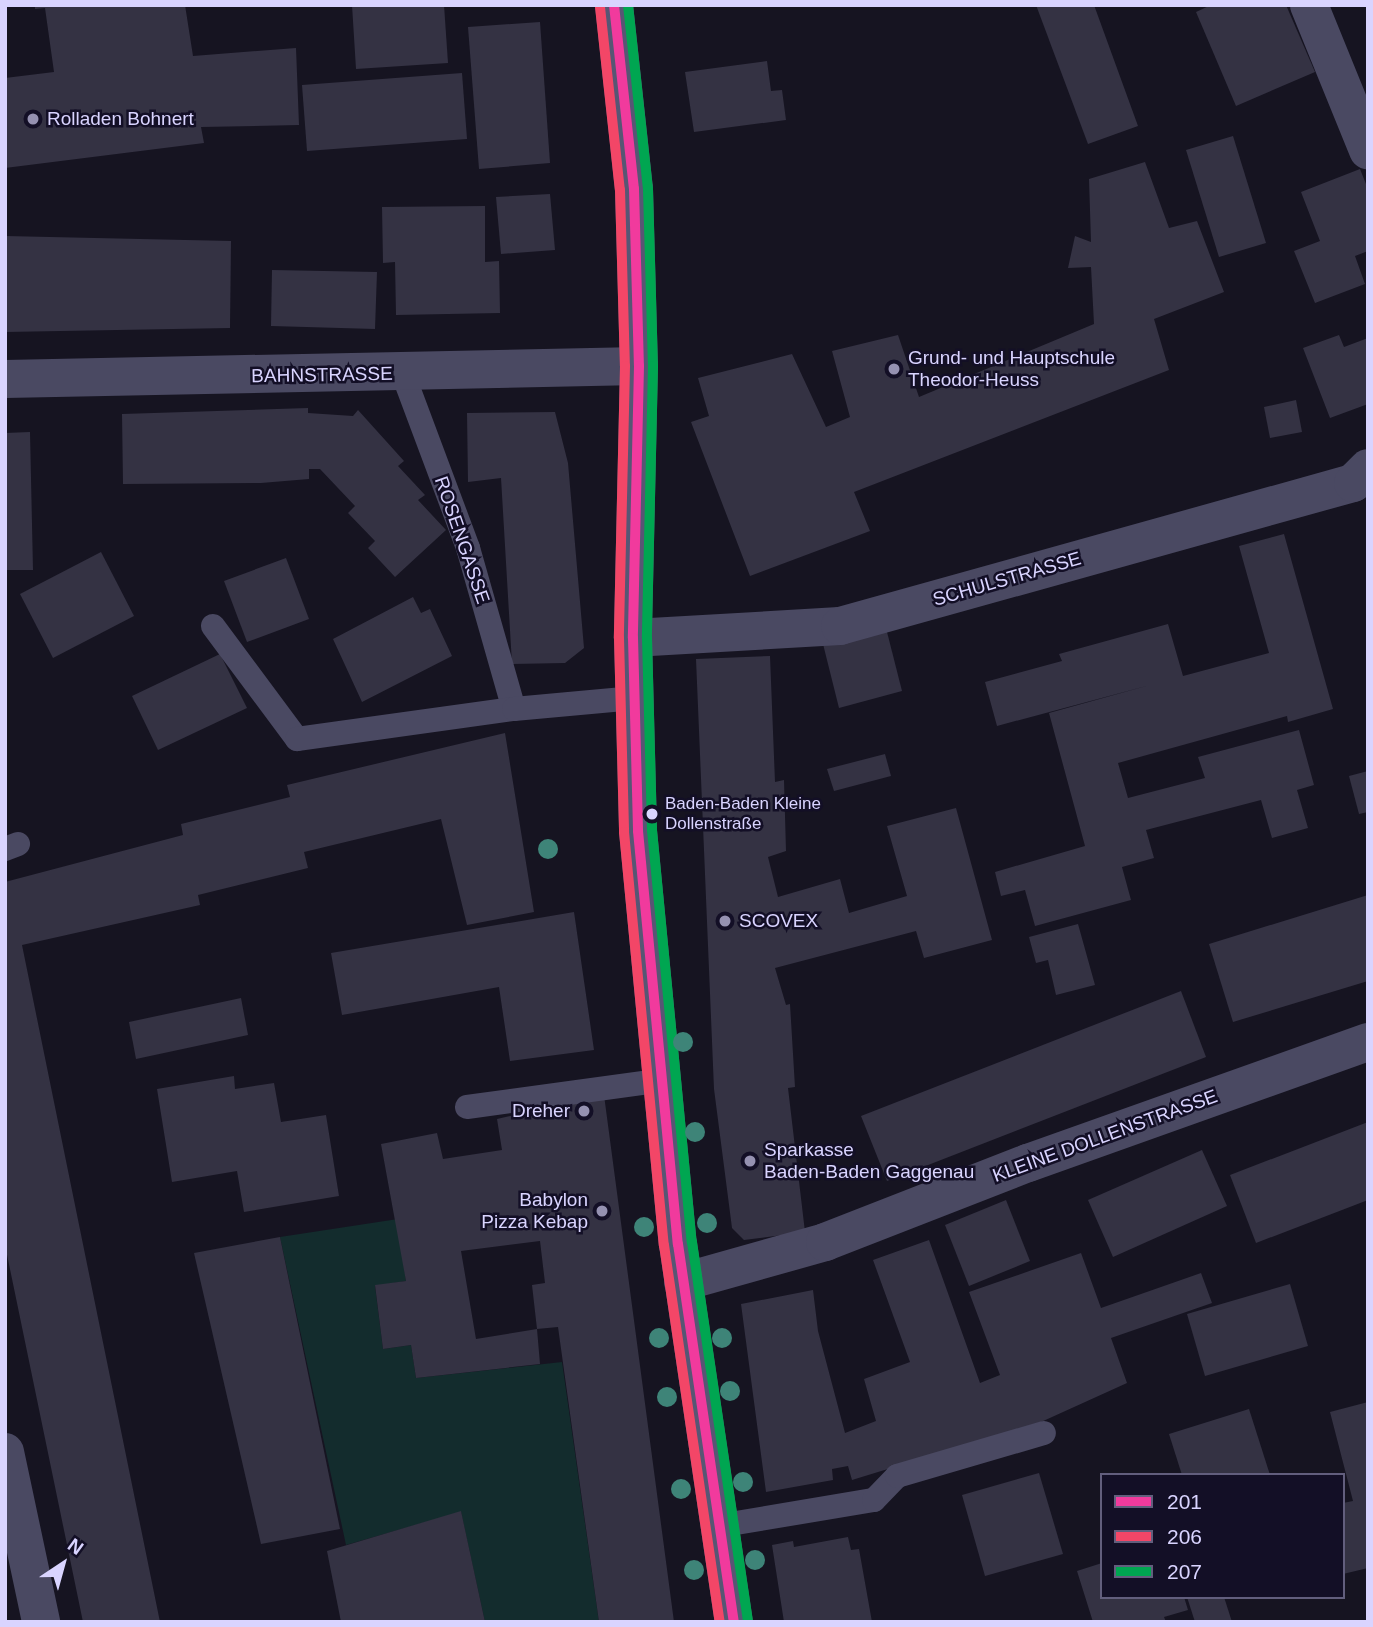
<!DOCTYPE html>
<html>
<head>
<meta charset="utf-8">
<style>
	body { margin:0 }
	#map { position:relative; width:1373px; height:1627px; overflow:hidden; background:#161421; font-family:Arial,sans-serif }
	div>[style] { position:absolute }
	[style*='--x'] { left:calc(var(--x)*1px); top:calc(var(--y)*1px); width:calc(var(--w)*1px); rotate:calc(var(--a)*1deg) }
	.green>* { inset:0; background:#132c2d }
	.building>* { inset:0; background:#343243 }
	.lane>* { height:24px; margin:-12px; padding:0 12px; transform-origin:12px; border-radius:12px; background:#4a4962 }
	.street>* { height:38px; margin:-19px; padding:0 19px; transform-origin:19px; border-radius:19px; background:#4a4962 }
	.secondary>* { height:38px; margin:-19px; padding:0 19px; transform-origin:19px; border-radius:19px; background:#575674 }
	.bus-1>* { height:10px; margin:-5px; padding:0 5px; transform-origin:5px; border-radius:5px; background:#f13a9d }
	.bus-2>* { height:10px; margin:-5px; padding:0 5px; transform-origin:5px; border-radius:5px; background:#f34667 }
	.bus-3>* { height:10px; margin:-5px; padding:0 5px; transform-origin:5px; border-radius:5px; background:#00a651 }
	.trees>* { width:20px; height:20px; margin:-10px; border-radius:50%; background:#3e8478 }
	.dots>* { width:19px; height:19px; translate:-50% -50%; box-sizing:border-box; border:4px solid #130f26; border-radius:50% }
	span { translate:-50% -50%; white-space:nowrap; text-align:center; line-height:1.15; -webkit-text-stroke:5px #130f26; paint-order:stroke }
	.bus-label { font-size:17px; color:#d9d4ff }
	.left { translate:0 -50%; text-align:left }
	.poi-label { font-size:19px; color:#d9d4ff }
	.right { translate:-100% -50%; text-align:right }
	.street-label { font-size:19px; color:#d9d4ff }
	.frame { position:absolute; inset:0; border:7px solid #d9d4ff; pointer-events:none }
	.legend { position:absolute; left:1100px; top:1473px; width:245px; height:126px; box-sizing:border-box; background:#130f26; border:2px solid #625e7d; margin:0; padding:9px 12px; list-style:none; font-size:21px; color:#d9d4ff }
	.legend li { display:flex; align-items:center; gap:14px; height:35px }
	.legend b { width:35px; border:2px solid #625e7d }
	.north { position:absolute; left:28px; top:1529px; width:70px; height:70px; -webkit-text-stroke:5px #130f26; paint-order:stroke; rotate:36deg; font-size:19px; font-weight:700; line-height:28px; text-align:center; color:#d9d4ff }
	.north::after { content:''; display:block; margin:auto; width:24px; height:32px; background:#d9d4ff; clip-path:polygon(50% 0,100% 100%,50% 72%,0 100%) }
</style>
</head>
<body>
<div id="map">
	<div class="green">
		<i style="clip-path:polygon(398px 1219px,406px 1281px,375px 1286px,383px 1349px,411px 1345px,416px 1378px,562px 1362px,599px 1622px,485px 1622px,461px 1512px,346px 1545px,280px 1237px)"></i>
	</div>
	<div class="building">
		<i style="clip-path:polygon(35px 5px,185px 5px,193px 56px,296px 48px,299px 125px,201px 127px,204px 143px,5px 168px,5px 78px,54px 72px,45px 8px,35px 9px)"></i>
		<i style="clip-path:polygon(352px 5px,444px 5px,448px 63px,356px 69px)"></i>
		<i style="clip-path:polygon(1036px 5px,1094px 5px,1138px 126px,1088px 144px)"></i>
		<i style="clip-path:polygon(1211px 5px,1286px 5px,1315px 72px,1236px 106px,1196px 12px)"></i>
		<i style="clip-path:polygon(540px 22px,550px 163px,479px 169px,468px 27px)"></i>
		<i style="clip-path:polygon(767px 61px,771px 91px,782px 90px,786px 120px,694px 132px,685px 72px)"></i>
		<i style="clip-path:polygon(462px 73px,467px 139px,307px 151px,302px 85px)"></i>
		<i style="clip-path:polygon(1233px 136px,1266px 243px,1219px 257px,1186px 150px)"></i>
		<i style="clip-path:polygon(1145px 162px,1169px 228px,1197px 221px,1224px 292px,1154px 319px,1169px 370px,854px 492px,870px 531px,750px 576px,691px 422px,709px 416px,698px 378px,792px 354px,826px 427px,850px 417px,832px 351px,898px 335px,919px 397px,1094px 324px,1091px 267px,1068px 268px,1075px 236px,1091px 242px,1089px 179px)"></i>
		<i style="clip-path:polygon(1360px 169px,1368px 189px,1368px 251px,1355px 256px,1365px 284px,1315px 303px,1294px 251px,1320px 241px,1301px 192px)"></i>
		<i style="clip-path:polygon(550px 194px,555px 250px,501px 254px,496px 197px)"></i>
		<i style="clip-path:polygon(485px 206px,485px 262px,499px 261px,500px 313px,396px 315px,395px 262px,383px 263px,382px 207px)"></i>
		<i style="clip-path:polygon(5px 236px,231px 241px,230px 328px,5px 332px)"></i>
		<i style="clip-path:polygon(272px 270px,377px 272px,375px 329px,271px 326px)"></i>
		<i style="clip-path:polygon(1339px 335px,1344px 347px,1368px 338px,1368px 404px,1330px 418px,1303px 348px)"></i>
		<i style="clip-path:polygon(1296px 400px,1302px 432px,1270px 438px,1264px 407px)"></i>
		<i style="clip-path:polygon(308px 408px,308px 413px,353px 416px,358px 410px,404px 461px,398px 466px,425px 495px,418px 500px,446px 530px,395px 577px,368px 548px,375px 541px,348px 513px,355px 506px,320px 469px,309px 469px,309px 479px,261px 483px,123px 484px,122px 414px)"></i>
		<i style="clip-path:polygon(555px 412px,568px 463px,584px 648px,565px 663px,512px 664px,501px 478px,468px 482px,467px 413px)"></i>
		<i style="clip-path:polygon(30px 432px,33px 570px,5px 570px,5px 433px)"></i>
		<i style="clip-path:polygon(1284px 534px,1333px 709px,1288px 722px,1287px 716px,1118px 763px,1128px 798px,1205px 778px,1198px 757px,1299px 730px,1314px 785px,1297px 790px,1308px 828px,1272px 838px,1261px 800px,1146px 830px,1154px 858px,1122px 867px,1131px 900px,1035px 926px,1025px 890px,1001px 896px,995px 872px,1085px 846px,1049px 713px,1150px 685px,997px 726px,985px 682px,1062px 661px,1059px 654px,1168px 624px,1183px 676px,1269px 653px,1239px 546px)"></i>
		<i style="clip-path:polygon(101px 552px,134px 616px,53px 658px,20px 594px)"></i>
		<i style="clip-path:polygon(286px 558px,309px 619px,247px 642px,224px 581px)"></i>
		<i style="clip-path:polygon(413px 597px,421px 613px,430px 609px,452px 656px,362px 702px,333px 639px)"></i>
		<i style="clip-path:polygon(886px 628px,902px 691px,839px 708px,823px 644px)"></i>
		<i style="clip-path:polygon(220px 654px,247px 708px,158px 750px,132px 696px)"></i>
		<i style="clip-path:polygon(770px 656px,775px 782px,784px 780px,786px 851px,768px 857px,778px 897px,840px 879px,849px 913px,907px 896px,887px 826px,956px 808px,992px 940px,924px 958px,916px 931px,775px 968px,786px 1005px,790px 1004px,795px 1087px,788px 1088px,805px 1232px,744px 1240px,732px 1228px,714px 1089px,696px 659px)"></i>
		<i style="clip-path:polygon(505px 733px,534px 912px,467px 925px,441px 819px,304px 852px,308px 868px,198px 895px,200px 905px,22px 945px,160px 1622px,83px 1622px,5px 1245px,5px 882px,183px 835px,181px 824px,290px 797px,287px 785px)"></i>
		<i style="clip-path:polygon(885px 754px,891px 776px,834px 791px,827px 769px)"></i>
		<i style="clip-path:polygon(1368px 771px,1368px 812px,1359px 814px,1349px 776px)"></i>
		<i style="clip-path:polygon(1368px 895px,1368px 981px,1233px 1022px,1209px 944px)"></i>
		<i style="clip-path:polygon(574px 912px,594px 1050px,510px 1061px,499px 987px,342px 1015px,331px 953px)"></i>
		<i style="clip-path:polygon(1078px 924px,1095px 985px,1056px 995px,1048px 960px,1036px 963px,1029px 937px)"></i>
		<i style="clip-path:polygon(1181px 991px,1206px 1057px,887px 1181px,861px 1116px)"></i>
		<i style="clip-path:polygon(241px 998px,248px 1035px,136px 1059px,129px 1022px)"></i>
		<i style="clip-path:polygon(234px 1076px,235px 1089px,274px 1083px,281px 1122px,326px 1115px,339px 1196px,244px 1212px,237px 1171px,172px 1182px,157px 1089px)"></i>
		<i style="clip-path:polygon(evenodd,604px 1095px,635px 1328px,674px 1622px,599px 1622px,558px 1327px,537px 1329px,540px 1364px,416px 1378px,411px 1345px,383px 1349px,375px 1285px,406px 1281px,381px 1144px,437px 1133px,443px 1159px,502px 1150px,497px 1119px,604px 1095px,540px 1241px,545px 1283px,532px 1285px,537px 1329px,476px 1339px,461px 1251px,540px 1241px)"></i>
		<i style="clip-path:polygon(1368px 1122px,1368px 1200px,1256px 1243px,1230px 1175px)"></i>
		<i style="clip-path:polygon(1202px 1150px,1227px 1206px,1113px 1257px,1088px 1200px)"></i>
		<i style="clip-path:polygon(1006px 1200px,1030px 1261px,969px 1286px,945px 1225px)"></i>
		<i style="clip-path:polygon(280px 1237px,340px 1529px,261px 1544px,194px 1253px)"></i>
		<i style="clip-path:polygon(929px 1240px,980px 1383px,1000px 1375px,969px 1292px,1081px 1253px,1101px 1308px,1201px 1273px,1212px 1303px,1111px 1338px,1127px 1383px,1041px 1422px,852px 1480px,848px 1466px,832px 1469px,833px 1480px,766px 1492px,741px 1304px,813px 1290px,818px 1331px,845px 1433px,876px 1421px,864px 1379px,910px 1362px,873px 1260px)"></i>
		<i style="clip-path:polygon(1290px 1284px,1308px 1346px,1205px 1376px,1187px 1314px)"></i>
		<i style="clip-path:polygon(1368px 1402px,1368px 1568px,1343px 1574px,1343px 1503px,1353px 1501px,1330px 1412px)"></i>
		<i style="clip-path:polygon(1249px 1409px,1270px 1475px,1182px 1475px,1169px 1434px)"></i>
		<i style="clip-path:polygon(1039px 1473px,1063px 1554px,985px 1576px,962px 1495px)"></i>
		<i style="clip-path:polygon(461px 1511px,485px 1622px,341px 1622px,327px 1551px)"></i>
		<i style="clip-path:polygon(848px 1537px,851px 1550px,859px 1549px,872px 1622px,784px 1622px,772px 1545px,793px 1541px,794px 1547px)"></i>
		<i style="clip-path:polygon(1102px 1563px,1102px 1597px,1184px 1597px,1188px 1610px,1164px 1617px,1166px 1622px,1093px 1622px,1077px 1571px)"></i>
		<i style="clip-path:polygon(1187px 1597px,1224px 1597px,1232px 1622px,1195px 1622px)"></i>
	</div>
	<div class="lane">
		<i style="--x:403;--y:374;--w:186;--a:69.5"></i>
		<i style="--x:468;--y:548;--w:167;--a:74.1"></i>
		<i style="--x:213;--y:626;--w:141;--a:53.4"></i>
		<i style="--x:297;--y:739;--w:219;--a:-7.9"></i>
		<i style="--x:514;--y:709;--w:121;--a:-5.2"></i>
		<i style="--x:5;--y:849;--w:14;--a:-21"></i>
		<i style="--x:467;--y:1107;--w:198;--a:-7.8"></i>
		<i style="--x:718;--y:1526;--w:158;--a:-9.5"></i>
		<i style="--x:874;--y:1500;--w:33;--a:-46"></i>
		<i style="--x:897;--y:1476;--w:153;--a:-16.3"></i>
	</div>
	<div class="street">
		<i style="--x:1309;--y:5;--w:157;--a:67.9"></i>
		<i style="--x:5;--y:379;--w:634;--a:-1.17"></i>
		<i style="--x:633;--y:638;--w:207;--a:-3.3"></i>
		<i style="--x:840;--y:626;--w:533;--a:-15.58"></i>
		<i style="--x:1353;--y:483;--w:21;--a:-45"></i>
		<i style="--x:683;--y:1282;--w:148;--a:-15.7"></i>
		<i style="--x:825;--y:1242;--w:218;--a:-21.3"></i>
		<i style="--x:1028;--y:1163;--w:361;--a:-19.6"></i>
		<i style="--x:5;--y:1452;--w:174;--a:78"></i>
	</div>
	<div class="secondary">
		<i style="--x:614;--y:5;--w:185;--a:83.8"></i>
		<i style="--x:634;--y:189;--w:177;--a:88.4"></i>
		<i style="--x:639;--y:366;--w:272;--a:91.3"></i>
		<i style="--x:633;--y:638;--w:193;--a:88.5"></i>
		<i style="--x:638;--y:831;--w:415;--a:84.5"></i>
		<i style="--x:678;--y:1244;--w:382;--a:81.6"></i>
	</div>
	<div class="bus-1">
		<i style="--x:614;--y:5;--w:185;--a:83.8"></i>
		<i style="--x:634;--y:189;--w:177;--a:88.4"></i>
		<i style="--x:639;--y:366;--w:272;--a:91.3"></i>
		<i style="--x:633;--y:638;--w:193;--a:88.5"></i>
		<i style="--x:638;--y:831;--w:415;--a:84.5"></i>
		<i style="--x:678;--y:1244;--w:382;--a:81.6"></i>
	</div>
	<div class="bus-2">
		<i style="--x:600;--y:7;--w:184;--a:83.8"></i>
		<i style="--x:620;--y:190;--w:176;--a:88.4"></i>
		<i style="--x:625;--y:366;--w:272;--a:91.3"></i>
		<i style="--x:619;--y:638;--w:194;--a:88.5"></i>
		<i style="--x:624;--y:832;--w:415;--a:84.5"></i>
		<i style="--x:664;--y:1245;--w:381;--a:81.6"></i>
	</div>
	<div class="bus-3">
		<i style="--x:628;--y:5;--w:185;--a:83.8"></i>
		<i style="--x:648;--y:189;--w:177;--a:88.4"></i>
		<i style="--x:653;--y:366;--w:272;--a:91.3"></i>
		<i style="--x:647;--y:638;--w:192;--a:88.5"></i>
		<i style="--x:652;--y:830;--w:414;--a:84.5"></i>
		<i style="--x:692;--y:1242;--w:382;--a:81.6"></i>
	</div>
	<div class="trees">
		<i style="left:548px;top:849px"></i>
		<i style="left:683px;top:1042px"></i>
		<i style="left:695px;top:1132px"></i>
		<i style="left:707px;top:1223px"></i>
		<i style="left:644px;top:1227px"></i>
		<i style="left:659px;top:1338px"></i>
		<i style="left:722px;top:1338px"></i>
		<i style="left:730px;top:1391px"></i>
		<i style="left:667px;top:1397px"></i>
		<i style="left:743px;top:1482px"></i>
		<i style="left:681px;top:1489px"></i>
		<i style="left:755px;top:1560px"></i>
		<i style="left:694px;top:1570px"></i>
	</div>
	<div class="dots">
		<i style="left:33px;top:119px;background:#9591b1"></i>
		<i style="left:894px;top:369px;background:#9591b1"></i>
		<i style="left:652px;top:814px;background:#d9d4ff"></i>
		<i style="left:725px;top:921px;background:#9591b1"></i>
		<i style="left:584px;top:1111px;background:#9591b1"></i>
		<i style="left:750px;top:1161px;background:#9591b1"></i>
		<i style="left:602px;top:1211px;background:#9591b1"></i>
	</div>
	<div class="bus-label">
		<span class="left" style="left:665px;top:814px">Baden-Baden Kleine<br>Dollenstraße</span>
	</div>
	<div class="poi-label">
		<span class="left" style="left:47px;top:119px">Rolladen Bohnert</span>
		<span class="left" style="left:908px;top:369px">Grund- und Hauptschule<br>Theodor-Heuss</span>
		<span class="left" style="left:739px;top:921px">SCOVEX</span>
		<span class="right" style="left:570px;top:1111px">Dreher</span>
		<span class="left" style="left:764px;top:1161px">Sparkasse<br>Baden-Baden Gaggenau</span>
		<span class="right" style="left:588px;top:1211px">Babylon<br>Pizza Kebap</span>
	</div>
	<div class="street-label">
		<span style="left:322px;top:375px;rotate:-1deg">BAHNSTRASSE</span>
		<span style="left:462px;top:540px;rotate:71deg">ROSENGASSE</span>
		<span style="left:1007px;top:579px;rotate:-16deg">SCHULSTRASSE</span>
		<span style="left:1105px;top:1136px;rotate:-20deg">KLEINE DOLLENSTRASSE</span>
	</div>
	<div class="frame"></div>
	<ul class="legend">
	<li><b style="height:9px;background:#f13a9d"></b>201</li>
	<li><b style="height:9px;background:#f34667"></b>206</li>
	<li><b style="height:9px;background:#00a651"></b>207</li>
	</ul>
	<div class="north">N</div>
</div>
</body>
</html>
